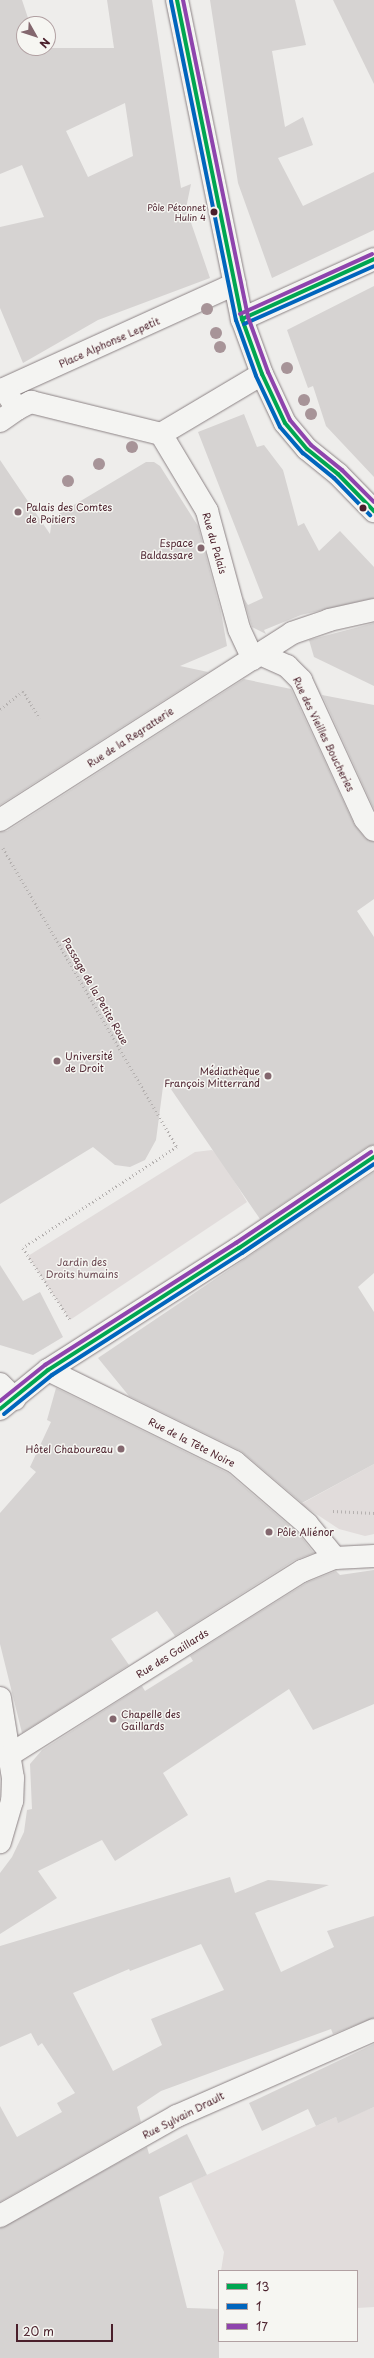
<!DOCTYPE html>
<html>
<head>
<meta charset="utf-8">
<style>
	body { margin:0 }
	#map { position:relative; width:374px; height:2358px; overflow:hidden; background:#eeedeb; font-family:"Playpen Sans",sans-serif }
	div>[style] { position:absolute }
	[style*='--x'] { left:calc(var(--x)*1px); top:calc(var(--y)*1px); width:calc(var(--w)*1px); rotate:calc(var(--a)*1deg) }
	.green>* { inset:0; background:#e1dcdb }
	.building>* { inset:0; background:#d6d3d2 }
	.path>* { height:2.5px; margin-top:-1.25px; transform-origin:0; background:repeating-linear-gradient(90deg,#b5b1b0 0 1px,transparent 0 4px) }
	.roads { filter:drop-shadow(0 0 1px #8c8385) drop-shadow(0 0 1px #8c8385) }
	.street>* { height:22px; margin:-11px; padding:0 11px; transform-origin:11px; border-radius:11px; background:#f4f4f2 }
	.secondary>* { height:22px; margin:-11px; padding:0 11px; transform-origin:11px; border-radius:11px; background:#f4f4f2 }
	.bus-1>* { height:4px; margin:-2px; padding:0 2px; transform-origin:2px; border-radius:2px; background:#00a651 }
	.bus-2>* { height:4px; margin:-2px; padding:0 2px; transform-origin:2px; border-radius:2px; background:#0065bd }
	.bus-3>* { height:4px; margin:-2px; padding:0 2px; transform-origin:2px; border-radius:2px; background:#8e44ad }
	.trees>* { width:12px; height:12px; margin:-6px; border-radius:50%; background:#a79498 }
	.dots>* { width:11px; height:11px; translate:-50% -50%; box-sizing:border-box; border:2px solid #f6f6f2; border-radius:50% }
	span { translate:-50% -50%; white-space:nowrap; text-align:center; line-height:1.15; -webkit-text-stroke:3px #f6f6f2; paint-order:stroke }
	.bus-label { font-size:9px; color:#4a1f2b }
	.right { translate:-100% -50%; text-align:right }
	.street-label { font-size:10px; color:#4a1f2b }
	.poi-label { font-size:10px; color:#4a1f2b }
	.left { translate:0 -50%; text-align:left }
	.park-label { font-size:10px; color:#6d4b54 }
	.legend { position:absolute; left:218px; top:2270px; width:140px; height:72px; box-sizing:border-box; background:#f6f6f2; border:1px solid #b1a0a2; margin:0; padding:5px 7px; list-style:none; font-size:12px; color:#4a1f2b }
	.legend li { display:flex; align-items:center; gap:8px; height:20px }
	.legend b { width:20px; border:1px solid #b1a0a2 }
	.north { position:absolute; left:16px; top:16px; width:40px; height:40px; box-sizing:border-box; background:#f6f6f2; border:1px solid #b1a0a2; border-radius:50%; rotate:129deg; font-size:11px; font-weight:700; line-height:16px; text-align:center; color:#4a1f2b }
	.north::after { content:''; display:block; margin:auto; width:14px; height:18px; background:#83676e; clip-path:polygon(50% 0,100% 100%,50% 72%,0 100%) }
	.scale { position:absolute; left:16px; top:2324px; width:97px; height:18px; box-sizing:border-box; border:2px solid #4a1f2b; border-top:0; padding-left:5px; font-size:12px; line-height:14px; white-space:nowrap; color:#4a1f2b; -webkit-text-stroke:3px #f6f6f2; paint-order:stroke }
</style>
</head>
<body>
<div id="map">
	<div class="green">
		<i style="clip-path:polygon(212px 1150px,219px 1156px,247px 1202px,70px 1320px,28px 1256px,195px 1152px)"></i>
		<i style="clip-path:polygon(374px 1464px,374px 1534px,365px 1536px,339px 1529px,301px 1504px)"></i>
		<i style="clip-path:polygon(374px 2107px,374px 2307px,357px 2308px,357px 2271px,221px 2271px,224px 2252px,191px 2182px,336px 2117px,338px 2122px)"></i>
	</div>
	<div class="building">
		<i style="clip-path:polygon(evenodd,0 0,22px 0,30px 24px,24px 24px,24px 48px,114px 48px,107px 0,152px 0,181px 188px,191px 184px,186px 208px,210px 278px,98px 320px,23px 363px,0 308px,0 227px,44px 217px,22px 165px,0 174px,0 0,125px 103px,133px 156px,88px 177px,66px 131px,125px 103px)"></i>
		<i style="clip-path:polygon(210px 0,295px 0,306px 45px,272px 51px,285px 127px,303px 117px,313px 145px,278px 158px,303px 206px,374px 172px,374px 230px,272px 278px,238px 183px)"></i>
		<i style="clip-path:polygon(333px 0,374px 0,374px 84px)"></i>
		<i style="clip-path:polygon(374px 286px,374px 477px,326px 426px,313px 386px,308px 388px,287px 330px)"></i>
		<i style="clip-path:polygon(244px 414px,257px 447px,264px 445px,283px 470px,298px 526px,304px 523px,319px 551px,340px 531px,374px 567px,374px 598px,301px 615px,264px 630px,266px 634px,252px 627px,243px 597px,248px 605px,263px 598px,198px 432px)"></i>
		<i style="clip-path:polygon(0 460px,50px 534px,52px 518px,146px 462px,154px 462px,160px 466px,198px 526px,221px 612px,227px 646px,180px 666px,208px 672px,0 805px)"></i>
		<i style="clip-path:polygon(374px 623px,374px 686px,314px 657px,309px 640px)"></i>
		<i style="clip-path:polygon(244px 679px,291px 689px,354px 824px,365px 838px,374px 842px,374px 899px,357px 911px,374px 937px,374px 1145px,367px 1147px,260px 1219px,164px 1079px,156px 1140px,145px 1160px,130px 1167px,115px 1165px,93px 1147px,0 1204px,0 832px,7px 831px)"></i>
		<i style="clip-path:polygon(322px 695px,374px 705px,374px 809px)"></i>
		<i style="clip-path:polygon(374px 1172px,374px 1273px,358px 1287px,374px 1312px,374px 1464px,302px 1503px,241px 1451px,129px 1396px,98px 1358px)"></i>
		<i style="clip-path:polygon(0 1265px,23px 1301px,40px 1292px,63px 1337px,33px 1355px,0 1345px)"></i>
		<i style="clip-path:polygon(56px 1388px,228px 1473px,298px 1533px,314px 1553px,295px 1560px,175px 1636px,157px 1611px,111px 1639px,129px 1665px,22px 1733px,0 1644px,0 1513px,36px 1472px,30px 1467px,51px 1422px,47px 1420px)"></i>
		<i style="clip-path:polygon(374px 1570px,374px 1704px,313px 1730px,289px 1689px,163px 1773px,188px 1815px,115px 1861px,102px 1840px,38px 1871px,57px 1898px,0 1934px,0 1873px,12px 1857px,24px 1832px,27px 1810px,32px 1809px,30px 1764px,42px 1750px,142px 1686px,145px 1691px,193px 1661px,190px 1656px,308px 1582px,336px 1571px,340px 1575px)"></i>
		<i style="clip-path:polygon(evenodd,230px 1877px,235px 1893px,268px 1880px,329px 1885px,255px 1913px,281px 1972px,334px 1947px,327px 1931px,374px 1916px,374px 2018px,333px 2034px,331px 2029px,161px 2091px,137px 2107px,141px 2122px,0 2202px,0 2106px,17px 2137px,62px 2112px,57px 2103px,75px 2093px,42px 2043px,38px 2046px,31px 2033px,0 2047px,0 1946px,230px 1877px,201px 1944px,224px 1990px,151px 2019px,162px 2045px,113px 2071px,73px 1993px,129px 1969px,130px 1971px,201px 1944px)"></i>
		<i style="clip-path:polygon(374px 2044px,374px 2107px,338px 2123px,336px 2117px,316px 2126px,308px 2109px,262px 2131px,249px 2103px)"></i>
		<i style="clip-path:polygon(187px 2134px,207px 2175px,159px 2197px,187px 2308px,219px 2309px,219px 2358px,0 2358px,0 2228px,147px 2147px,149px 2154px)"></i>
	</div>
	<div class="path">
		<i style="--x:0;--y:709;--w:29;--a:-38"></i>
		<i style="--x:23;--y:691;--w:32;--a:58"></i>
		<i style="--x:3;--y:848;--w:346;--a:59.8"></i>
		<i style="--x:177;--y:1147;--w:184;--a:146.7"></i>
		<i style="--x:23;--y:1248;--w:87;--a:56.7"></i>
		<i style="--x:333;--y:1511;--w:41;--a:2.8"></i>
	</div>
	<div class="roads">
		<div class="street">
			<i style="--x:235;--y:284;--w:254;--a:155.6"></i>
			<i style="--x:4;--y:389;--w:24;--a:57"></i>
			<i style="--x:17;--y:409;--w:16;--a:-27"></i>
			<i style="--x:31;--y:402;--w:134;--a:13.8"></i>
			<i style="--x:161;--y:434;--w:117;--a:-30.7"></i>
			<i style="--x:242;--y:319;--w:59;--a:70"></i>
			<i style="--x:262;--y:374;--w:54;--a:64.9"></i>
			<i style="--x:285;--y:423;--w:34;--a:50"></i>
			<i style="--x:307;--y:449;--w:40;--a:39"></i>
			<i style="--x:338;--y:474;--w:52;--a:45.8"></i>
			<i style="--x:0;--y:421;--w:21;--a:-35"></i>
			<i style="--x:161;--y:434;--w:90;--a:59.1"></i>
			<i style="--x:207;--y:511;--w:122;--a:74.8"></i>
			<i style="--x:239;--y:629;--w:33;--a:65"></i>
			<i style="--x:260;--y:654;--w:30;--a:24"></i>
			<i style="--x:287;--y:666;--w:20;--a:45"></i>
			<i style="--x:301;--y:680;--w:153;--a:65.3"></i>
			<i style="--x:365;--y:819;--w:14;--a:51"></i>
			<i style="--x:0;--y:820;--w:347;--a:-32.6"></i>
			<i style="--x:292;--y:633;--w:39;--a:-19"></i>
			<i style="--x:329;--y:620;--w:46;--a:-12.5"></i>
			<i style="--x:48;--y:1370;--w:208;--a:26.2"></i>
			<i style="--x:235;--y:1462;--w:95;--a:40.7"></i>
			<i style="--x:307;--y:1524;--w:44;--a:50.5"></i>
			<i style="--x:0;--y:1384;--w:21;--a:45"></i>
			<i style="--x:0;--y:1409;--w:62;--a:-39.1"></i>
			<i style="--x:48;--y:1370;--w:227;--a:-32.6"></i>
			<i style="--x:239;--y:1248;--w:163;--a:-34"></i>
			<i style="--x:0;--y:1698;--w:81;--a:80.8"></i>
			<i style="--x:13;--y:1778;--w:23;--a:92"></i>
			<i style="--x:12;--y:1801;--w:43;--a:106.3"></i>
			<i style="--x:11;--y:1754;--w:344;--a:-32.2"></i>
			<i style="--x:302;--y:1571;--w:35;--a:-22"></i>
			<i style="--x:335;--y:1558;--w:39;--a:-3"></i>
			<i style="--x:0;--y:2216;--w:203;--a:-29.5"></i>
			<i style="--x:177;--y:2116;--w:215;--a:-23.6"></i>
		</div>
		<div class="secondary">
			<i style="--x:177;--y:0;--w:326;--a:78.5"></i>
			<i style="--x:242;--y:319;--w:145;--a:-24.4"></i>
		</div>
	</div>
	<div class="bus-1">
		<i style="--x:177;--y:0;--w:326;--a:78.5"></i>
		<i style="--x:242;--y:319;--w:59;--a:70"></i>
		<i style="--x:262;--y:374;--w:54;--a:64.9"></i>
		<i style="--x:285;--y:423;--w:34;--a:50"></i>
		<i style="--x:307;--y:449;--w:40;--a:39"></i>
		<i style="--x:338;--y:474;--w:52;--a:45.8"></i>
		<i style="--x:242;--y:319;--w:145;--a:-24.4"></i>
		<i style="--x:0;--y:1409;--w:62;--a:-39.1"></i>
		<i style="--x:48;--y:1370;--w:227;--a:-32.6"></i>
		<i style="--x:239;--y:1248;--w:163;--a:-34"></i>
	</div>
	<div class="bus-2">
		<i style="--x:171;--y:1;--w:326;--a:78.5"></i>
		<i style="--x:236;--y:320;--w:59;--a:70.3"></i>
		<i style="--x:256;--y:376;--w:56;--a:64.8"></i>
		<i style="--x:280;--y:427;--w:35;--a:49"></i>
		<i style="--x:303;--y:453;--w:40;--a:39"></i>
		<i style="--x:334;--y:478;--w:52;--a:45.8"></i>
		<i style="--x:244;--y:324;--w:142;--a:-24"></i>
		<i style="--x:4;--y:1414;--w:62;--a:-39.1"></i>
		<i style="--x:52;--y:1375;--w:226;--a:-32.7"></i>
		<i style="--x:242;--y:1253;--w:159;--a:-34"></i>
	</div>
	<div class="bus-3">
		<i style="--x:183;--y:0;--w:324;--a:78.4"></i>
		<i style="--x:248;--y:317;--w:59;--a:70"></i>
		<i style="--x:268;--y:372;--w:53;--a:65.4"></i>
		<i style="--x:290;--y:420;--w:33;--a:50"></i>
		<i style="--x:311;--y:445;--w:40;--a:39"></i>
		<i style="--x:342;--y:470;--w:45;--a:45"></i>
		<i style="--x:240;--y:314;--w:145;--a:-24.4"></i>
		<i style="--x:0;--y:1401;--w:58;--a:-38.7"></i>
		<i style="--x:45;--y:1365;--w:227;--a:-32.6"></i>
		<i style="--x:236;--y:1243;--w:163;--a:-34"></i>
	</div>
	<div class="trees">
		<i style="left:207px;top:309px"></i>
		<i style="left:216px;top:333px"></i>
		<i style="left:220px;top:347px"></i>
		<i style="left:287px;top:368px"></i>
		<i style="left:304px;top:400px"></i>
		<i style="left:311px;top:414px"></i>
		<i style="left:132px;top:447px"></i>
		<i style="left:99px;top:464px"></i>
		<i style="left:68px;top:481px"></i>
	</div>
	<div class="dots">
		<i style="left:214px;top:212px;background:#4a1f2b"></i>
		<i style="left:363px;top:508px;background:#4a1f2b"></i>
		<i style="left:18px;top:512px;background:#83676e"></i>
		<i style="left:201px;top:548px;background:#83676e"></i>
		<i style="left:57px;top:1061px;background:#83676e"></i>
		<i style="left:268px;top:1076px;background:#83676e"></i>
		<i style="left:121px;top:1449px;background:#83676e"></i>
		<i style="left:269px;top:1532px;background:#83676e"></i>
		<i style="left:113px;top:1719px;background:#83676e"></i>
	</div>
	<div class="bus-label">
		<span class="right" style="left:206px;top:212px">Pôle Pétonnet<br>Hulin 4</span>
	</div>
	<div class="street-label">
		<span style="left:109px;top:342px;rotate:-24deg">Place Alphonse Lepetit</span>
		<span style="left:215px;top:543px;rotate:74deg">Rue du Palais</span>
		<span style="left:324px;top:734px;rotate:64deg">Rue des Vieilles Boucheries</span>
		<span style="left:130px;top:737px;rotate:-33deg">Rue de la Regratterie</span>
		<span style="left:96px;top:991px;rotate:60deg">Passage de la Petite Roue</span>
		<span style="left:192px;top:1442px;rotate:27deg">Rue de la Tête Noire</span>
		<span style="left:172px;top:1653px;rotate:-32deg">Rue des Gaillards</span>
		<span style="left:183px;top:2115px;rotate:-27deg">Rue Sylvain Drault</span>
	</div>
	<div class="poi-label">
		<span class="left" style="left:26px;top:512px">Palais des Comtes<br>de Poitiers</span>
		<span class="right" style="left:193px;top:548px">Espace<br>Baldassare</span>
		<span class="left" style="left:65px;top:1061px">Université<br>de Droit</span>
		<span class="right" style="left:260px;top:1076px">Médiathèque<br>François Mitterrand</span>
		<span class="right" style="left:113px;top:1449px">Hôtel Chaboureau</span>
		<span class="left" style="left:277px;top:1532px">Pôle Aliénor</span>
		<span class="left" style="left:121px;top:1719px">Chapelle des<br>Gaillards</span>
	</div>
	<div class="park-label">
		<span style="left:82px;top:1267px">Jardin des<br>Droits humains</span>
	</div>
	<ul class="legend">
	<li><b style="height:5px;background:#00a651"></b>13</li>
	<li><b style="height:5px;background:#0065bd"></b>1</li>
	<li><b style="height:5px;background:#8e44ad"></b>17</li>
	</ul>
	<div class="north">N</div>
	<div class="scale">20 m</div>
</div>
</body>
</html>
